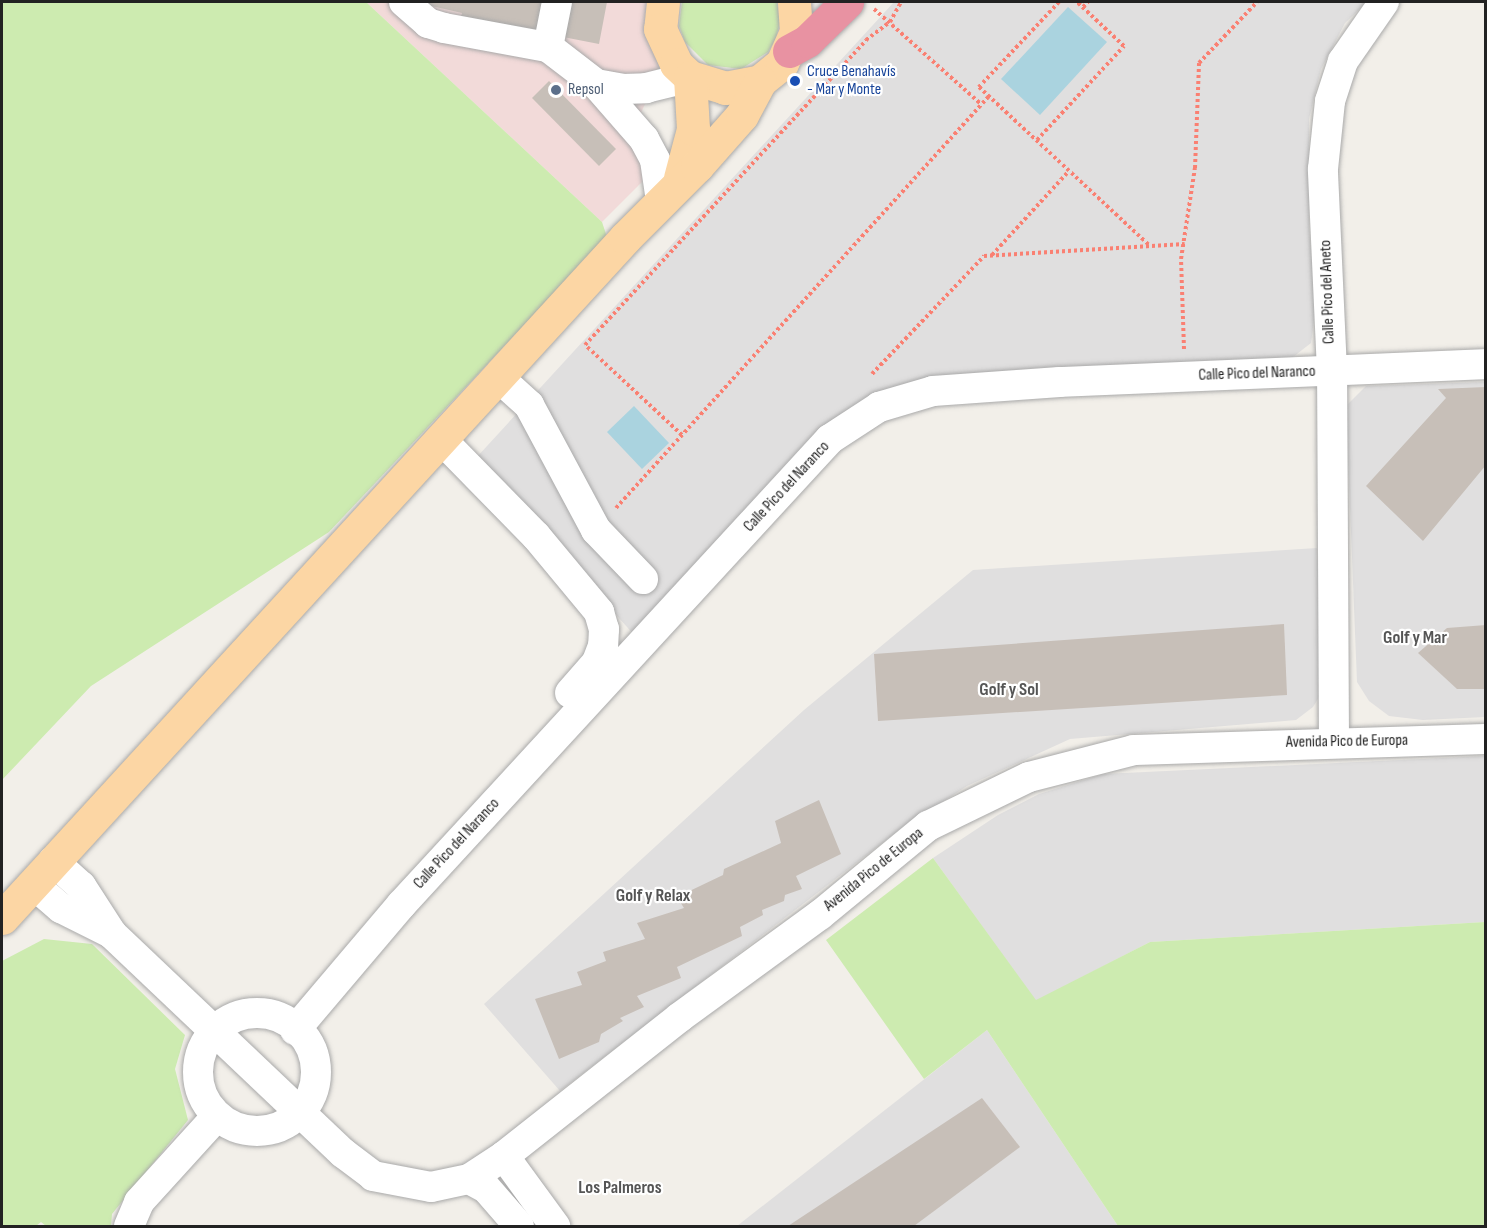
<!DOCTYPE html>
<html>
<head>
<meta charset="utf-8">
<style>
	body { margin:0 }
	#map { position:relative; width:1487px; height:1228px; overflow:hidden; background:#f2efe9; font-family:"Sofia Sans Condensed",sans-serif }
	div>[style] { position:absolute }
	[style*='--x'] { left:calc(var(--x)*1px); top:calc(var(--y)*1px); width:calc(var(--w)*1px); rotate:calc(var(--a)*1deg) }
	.residential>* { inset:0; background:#e0dfdf }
	.commercial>* { inset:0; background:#f2dad9 }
	.grass>* { inset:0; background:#cdebb0 }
	.water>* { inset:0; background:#aad3df }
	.building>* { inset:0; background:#c7bfb8 }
	.path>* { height:4px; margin-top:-2px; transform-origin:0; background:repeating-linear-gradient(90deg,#fa8072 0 3px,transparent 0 6px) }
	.roads { filter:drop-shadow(0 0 2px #a9a9a9) drop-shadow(0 0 2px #a9a9a9) }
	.minor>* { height:30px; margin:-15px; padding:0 15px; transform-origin:15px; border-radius:15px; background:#fff }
	.minor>.ring { margin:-15px; padding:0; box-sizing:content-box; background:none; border:30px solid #fff; border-radius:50% }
	.major>* { height:33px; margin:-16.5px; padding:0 16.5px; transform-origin:16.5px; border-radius:16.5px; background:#fcd6a4 }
	.highway>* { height:33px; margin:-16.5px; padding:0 16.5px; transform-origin:16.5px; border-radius:16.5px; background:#e892a2 }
	.dots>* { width:16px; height:16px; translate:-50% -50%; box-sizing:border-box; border:3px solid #fff; border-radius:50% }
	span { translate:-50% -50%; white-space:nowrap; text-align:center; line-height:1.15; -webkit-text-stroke:4.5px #fff; paint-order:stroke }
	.transit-label { font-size:16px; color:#164399 }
	.left { translate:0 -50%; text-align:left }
	.service-label { font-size:16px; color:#4e5e75 }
	.street-label { font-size:16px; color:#222 }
	.neighbourhood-label { font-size:18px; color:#555; font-weight:700 }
	.frame { position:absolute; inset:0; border:3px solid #222; pointer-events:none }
</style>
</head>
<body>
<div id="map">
	<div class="residential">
		<i style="clip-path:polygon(894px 2px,1367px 2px,1345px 23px,1321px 69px,1309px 119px,1309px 228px,1316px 305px,1311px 343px,1288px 361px,905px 385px,636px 637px,476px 458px)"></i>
		<i style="clip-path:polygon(1485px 382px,1485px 717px,1423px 720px,1389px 716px,1369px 701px,1357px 682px,1346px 406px,1366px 386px)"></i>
		<i style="clip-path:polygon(1317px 548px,1326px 686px,1313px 707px,1296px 720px,1070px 739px,967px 786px,899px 830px,560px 1091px,484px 1004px,804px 710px,973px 570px)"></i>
		<i style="clip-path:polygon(1485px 756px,1485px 922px,1150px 942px,1036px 1001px,933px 858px,998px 815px,1039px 794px,1103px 774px)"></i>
		<i style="clip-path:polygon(987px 1030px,1118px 1226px,737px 1226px)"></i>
	</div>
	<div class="commercial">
		<i style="clip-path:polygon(366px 2px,646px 2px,651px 45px,661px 68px,641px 113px,646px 178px,602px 222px)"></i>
	</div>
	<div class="grass">
		<i style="clip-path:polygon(2px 2px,366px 2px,602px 222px,607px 237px,329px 532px,91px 686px,2px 780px)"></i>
		<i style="clip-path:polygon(682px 2px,777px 2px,780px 22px,776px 38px,768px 52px,741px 69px,708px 65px,685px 42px,679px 26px)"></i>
		<i style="clip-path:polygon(933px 858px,1036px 1000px,1150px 942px,1485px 922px,1485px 1226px,1118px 1226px,987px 1030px,924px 1079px,826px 940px)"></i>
		<i style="clip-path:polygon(44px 939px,92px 944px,185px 1035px,175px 1069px,188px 1120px,112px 1214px,111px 1226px,46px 1226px,41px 1222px,36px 1226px,2px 1226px,2px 961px)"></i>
	</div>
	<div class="water">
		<i style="clip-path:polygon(1068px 7px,1107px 42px,1040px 115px,1001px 79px)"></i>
		<i style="clip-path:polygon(634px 406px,669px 443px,642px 469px,607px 432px)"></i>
	</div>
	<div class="building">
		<i style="clip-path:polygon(414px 2px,607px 2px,599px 44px,461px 17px,462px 13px)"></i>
		<i style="clip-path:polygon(549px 81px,616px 149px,599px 166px,532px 98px)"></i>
		<i style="clip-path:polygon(1486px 387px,1486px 465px,1423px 541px,1366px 486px,1446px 398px,1438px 389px)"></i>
		<i style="clip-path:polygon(1284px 624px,1287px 695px,878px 721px,874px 654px)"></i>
		<i style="clip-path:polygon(1486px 625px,1486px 689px,1457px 689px,1418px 653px,1447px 628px)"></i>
		<i style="clip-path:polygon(819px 800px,841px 854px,796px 876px,802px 889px,785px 895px,784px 901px,762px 910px,763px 915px,740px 927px,742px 936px,677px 967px,681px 978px,637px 996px,644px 1007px,620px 1018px,623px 1021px,601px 1034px,599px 1042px,559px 1059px,535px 999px,582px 985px,577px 972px,606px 961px,603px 952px,645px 939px,637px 923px,684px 908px,677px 897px,723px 875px,724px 869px,781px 843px,775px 821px)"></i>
		<i style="clip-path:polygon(982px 1098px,1020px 1147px,914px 1226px,788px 1226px)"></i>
	</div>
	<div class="path">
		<i style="--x:1059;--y:2;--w:117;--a:133.3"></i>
		<i style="--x:979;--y:87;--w:233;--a:42.9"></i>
		<i style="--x:1083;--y:7;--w:7;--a:-45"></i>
		<i style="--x:874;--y:9;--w:143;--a:41.6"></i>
		<i style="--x:1037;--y:140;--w:128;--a:-47.2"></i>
		<i style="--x:1124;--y:46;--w:64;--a:-136.9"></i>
		<i style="--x:992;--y:255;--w:114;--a:-47.5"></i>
		<i style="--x:1184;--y:349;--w:90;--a:-91.9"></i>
		<i style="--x:1181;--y:259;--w:92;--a:-81.3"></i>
		<i style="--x:1195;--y:168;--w:105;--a:-87.8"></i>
		<i style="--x:1199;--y:63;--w:84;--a:-46.4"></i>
		<i style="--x:872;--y:374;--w:163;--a:-46.5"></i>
		<i style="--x:984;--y:256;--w:201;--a:-3.4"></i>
		<i style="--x:682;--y:435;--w:132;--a:-137.1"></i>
		<i style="--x:585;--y:345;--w:415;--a:-47.3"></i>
		<i style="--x:866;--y:40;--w:30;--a:-37"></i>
		<i style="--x:890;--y:22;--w:23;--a:-61"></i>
		<i style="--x:616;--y:508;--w:556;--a:-47.84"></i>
	</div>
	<div class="roads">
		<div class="minor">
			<i style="--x:404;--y:2;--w:32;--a:41"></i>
			<i style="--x:428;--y:23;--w:17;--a:17"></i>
			<i style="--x:444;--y:28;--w:106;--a:10.4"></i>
			<i style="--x:557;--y:2;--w:46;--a:101.3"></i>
			<i style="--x:548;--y:47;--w:61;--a:37.6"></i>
			<i style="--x:596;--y:84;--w:73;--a:48.9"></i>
			<i style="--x:644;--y:139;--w:24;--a:62"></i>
			<i style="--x:655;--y:160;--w:41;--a:81.7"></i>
			<i style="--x:596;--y:84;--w:27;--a:10"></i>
			<i style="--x:623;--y:89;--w:23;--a:-2"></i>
			<i style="--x:646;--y:88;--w:45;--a:-14"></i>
			<i style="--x:498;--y:377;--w:42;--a:42.1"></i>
			<i style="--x:529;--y:405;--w:142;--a:61.8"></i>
			<i style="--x:596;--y:530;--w:68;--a:46.2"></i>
			<i style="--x:441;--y:439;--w:136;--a:45.6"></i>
			<i style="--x:536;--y:536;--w:99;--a:50.3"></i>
			<i style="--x:599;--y:612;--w:18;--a:74"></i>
			<i style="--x:604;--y:629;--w:17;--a:93"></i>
			<i style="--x:603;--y:646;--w:17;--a:111"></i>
			<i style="--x:597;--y:662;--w:41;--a:131.1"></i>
			<i style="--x:1334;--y:742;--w:371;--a:-90.3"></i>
			<i style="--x:1332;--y:371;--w:202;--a:-92.6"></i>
			<i style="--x:1323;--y:169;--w:68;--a:-84.1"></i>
			<i style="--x:1330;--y:101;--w:42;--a:-72"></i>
			<i style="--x:1343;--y:61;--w:72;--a:-55.2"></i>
			<i style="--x:53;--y:861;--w:38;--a:42"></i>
			<i style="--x:81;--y:886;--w:57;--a:57.1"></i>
			<i style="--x:112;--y:934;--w:318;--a:43.5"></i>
			<i style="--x:343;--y:1153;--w:38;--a:37"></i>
			<i style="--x:373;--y:1176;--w:59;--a:10.7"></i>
			<i style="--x:431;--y:1187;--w:39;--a:-12"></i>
			<i style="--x:469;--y:1179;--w:42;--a:-33.3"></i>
			<i style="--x:504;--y:1156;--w:224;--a:-38.3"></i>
			<i style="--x:680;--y:1017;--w:173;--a:-36.1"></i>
			<i style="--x:820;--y:915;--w:140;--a:-39.5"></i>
			<i style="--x:928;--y:826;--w:112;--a:-25.9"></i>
			<i style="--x:1029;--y:777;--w:108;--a:-14.4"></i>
			<i style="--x:1134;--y:750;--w:352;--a:-1.8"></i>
			<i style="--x:33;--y:884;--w:37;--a:41"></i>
			<i style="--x:61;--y:908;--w:56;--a:26.6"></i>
			<i class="ring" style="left:198px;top:1013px;width:88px;height:88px"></i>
			<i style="--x:295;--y:1030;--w:164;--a:-49.7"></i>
			<i style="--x:401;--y:905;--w:633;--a:-47.37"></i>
			<i style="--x:830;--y:439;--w:59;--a:-33.1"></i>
			<i style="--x:879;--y:407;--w:56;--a:-16.5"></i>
			<i style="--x:933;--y:391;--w:127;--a:-4.1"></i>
			<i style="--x:1060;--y:382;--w:426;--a:-2.4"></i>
			<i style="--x:504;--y:1156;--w:87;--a:53.9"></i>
			<i style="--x:469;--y:1179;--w:19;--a:28"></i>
			<i style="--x:486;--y:1188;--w:50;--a:49"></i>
			<i style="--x:129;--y:1226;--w:26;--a:-67"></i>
			<i style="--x:139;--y:1202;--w:116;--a:-47.8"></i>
		</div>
		<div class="major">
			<i style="--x:663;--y:2;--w:27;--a:96"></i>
			<i style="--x:660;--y:29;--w:38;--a:65"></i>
			<i style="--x:676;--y:64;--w:19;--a:43"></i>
			<i style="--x:690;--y:77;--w:37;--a:17"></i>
			<i style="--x:725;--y:88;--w:36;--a:-11"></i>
			<i style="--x:760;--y:81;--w:28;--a:-39"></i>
			<i style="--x:782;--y:63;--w:35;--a:-66"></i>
			<i style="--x:796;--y:31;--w:29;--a:-94"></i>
			<i style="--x:680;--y:178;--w:51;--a:-75.1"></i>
			<i style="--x:693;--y:129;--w:52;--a:-93.3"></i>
			<i style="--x:2;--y:918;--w:922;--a:-47.5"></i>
			<i style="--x:625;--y:238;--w:102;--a:-45"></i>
			<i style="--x:697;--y:166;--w:68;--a:-48.6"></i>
			<i style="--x:742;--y:115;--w:38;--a:-62"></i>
		</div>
		<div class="highway">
			<i style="--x:789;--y:51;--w:21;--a:-29"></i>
			<i style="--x:807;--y:41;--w:56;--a:-44.3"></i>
		</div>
	</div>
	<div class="dots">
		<i style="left:795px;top:81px;background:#1a4fb4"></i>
		<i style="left:556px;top:90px;background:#5c6f8a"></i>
	</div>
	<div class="transit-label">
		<span class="left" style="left:807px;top:81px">Cruce Benahavís<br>- Mar y Monte</span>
	</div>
	<div class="service-label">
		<span class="left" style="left:568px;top:90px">Repsol</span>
	</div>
	<div class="street-label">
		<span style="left:1328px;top:292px;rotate:-92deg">Calle Pico del Aneto</span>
		<span style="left:1257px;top:374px;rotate:-2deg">Calle Pico del Naranco</span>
		<span style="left:787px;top:487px;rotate:-47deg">Calle Pico del Naranco</span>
		<span style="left:1347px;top:742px;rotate:-1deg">Avenida Pico de Europa</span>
		<span style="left:457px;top:844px;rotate:-47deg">Calle Pico del Naranco</span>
		<span style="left:874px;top:870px;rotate:-39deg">Avenida Pico de Europa</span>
	</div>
	<div class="neighbourhood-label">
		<span style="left:1415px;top:638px">Golf y Mar</span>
		<span style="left:1009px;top:690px">Golf y Sol</span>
		<span style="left:653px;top:896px">Golf y Relax</span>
		<span style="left:620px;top:1188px">Los Palmeros</span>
	</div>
	<div class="frame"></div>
</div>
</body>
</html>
